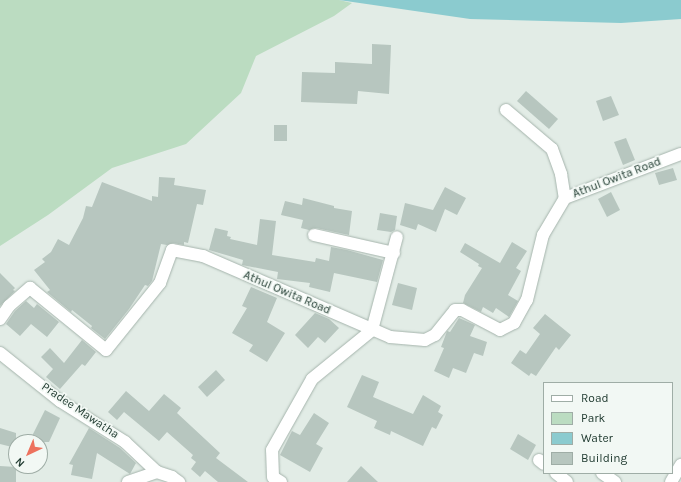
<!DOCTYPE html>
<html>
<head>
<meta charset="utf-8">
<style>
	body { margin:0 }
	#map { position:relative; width:681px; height:482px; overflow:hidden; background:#e2ece6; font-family:Karla,sans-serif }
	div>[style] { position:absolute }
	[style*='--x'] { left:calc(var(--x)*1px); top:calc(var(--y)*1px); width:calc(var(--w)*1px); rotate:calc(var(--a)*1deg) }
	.green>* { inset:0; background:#bbdcc1 }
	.water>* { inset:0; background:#8bcbcf }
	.building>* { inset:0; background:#b7c6bf }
	.roads { filter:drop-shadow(0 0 1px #a5b4ac) drop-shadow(0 0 1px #a5b4ac) }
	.minor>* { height:12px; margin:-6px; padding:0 6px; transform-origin:6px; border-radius:6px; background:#fff }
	span { translate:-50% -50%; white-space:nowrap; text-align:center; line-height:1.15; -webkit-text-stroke:3.5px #f2f8f4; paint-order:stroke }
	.street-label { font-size:12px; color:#223c32 }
	.legend { position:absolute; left:543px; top:382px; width:130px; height:92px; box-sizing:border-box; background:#f2f8f4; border:1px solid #9fada6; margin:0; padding:5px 7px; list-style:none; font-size:12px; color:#223c32 }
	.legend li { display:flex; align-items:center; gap:8px; height:20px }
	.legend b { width:20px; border:1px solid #9fada6 }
	.north { position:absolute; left:8px; top:434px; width:40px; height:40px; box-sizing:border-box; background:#f2f8f4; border:1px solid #9fada6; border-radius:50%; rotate:224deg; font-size:11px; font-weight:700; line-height:16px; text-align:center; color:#223c32 }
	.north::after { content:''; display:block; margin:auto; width:14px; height:18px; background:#ed725e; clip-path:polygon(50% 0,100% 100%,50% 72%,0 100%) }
</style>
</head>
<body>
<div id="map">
	<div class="green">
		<i style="clip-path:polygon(0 0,339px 0,352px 3px,334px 16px,256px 56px,241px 93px,186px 144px,112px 168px,48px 215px,0 246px)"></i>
	</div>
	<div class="water">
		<i style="clip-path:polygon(339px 0,681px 0,681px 19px,621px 23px,470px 19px)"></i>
	</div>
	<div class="building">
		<i style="clip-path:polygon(372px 44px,391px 45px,389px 94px,358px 91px,357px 104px,301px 102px,302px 72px,335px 73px,335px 62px,372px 64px)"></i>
		<i style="clip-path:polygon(526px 91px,558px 119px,549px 129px,517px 101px)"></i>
		<i style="clip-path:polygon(611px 96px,619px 115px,603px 121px,596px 101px)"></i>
		<i style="clip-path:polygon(274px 125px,287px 125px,287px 141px,274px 141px)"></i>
		<i style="clip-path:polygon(626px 138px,635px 160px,623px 165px,614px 142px)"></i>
		<i style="clip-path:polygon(673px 168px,677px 180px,659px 185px,655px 173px)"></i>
		<i style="clip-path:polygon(159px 177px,175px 178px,174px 185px,206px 190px,203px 205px,197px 204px,188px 243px,184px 242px,184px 245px,173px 243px,167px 245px,161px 244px,152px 281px,148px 286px,145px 285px,129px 309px,105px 339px,91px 328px,92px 326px,72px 310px,71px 312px,47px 292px,50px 290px,34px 270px,45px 262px,42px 259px,51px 252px,58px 239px,69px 245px,83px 218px,86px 206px,92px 207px,102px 182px,152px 201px,152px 196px,158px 197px)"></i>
		<i style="clip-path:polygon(445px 187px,466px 198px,457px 215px,445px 209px,436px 232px,418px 224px,416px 230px,400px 225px,405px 203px,433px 210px)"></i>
		<i style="clip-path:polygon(611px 192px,620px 210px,607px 217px,598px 199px)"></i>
		<i style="clip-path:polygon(303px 198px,334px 206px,334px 208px,352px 211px,349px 235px,316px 228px,309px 230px,301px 228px,303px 220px,281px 215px,285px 201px,302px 205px)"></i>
		<i style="clip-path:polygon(380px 213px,397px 216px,395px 230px,391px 232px,377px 230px)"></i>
		<i style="clip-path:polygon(260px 219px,276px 221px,272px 255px,315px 262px,316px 258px,329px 261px,331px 247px,347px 250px,383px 260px,377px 282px,334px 273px,330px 292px,309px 287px,310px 283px,277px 279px,278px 272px,242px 265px,243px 260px,209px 250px,215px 228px,228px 231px,227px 236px,231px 237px,230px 239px,257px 245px)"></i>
		<i style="clip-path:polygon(512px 242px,527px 251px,516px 268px,521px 271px,508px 295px,518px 301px,509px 317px,496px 308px,493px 313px,483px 307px,481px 312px,463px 303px,465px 295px,482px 268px,478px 266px,479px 264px,460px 252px,465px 243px,500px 263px)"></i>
		<i style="clip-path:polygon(0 273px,15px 288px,13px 290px,15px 291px,0 306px)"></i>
		<i style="clip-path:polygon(398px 283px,417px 288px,412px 310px,392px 305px)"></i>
		<i style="clip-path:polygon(251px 287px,277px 298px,267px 322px,285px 333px,267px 362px,249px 351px,253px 345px,232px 333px,247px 308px,242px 306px)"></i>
		<i style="clip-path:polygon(26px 301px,34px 308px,37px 304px,59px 322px,47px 337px,31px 324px,20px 336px,6px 324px,15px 311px)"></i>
		<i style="clip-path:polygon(315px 313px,329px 319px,339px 328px,325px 343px,318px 337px,308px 348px,295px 335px)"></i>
		<i style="clip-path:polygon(545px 314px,571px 335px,559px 350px,556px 347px,536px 376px,531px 373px,529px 376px,511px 363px,520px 350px,526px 354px,540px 334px,533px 328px)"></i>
		<i style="clip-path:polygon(459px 318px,475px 325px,470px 336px,487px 342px,483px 356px,474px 353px,466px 373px,453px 368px,449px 378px,434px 371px,444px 348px,441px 347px,446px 334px,447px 331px,450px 332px)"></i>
		<i style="clip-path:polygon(82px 340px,96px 352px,85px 366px,82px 364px,60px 389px,46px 377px,53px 369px,41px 357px,50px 348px,64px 363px)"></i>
		<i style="clip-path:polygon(216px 370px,225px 380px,207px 397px,198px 387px)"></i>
		<i style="clip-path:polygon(362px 375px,379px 382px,373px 397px,413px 414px,423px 395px,441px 406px,438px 412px,443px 415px,436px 429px,432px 427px,423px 446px,391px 431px,390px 435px,374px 428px,377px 421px,347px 407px)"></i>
		<i style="clip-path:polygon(126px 391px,149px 411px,164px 394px,181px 408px,177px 413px,220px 453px,216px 458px,248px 482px,218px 482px,205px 471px,200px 477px,191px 469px,196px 462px,191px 458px,193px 455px,167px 432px,159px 441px,124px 412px,117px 420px,108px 412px)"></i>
		<i style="clip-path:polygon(45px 410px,60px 418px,49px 442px,29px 442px)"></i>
		<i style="clip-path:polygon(314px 413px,329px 423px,316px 444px,323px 448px,310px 472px,280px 455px,292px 431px,300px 435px)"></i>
		<i style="clip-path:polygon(0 428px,16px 433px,16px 448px,0 444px)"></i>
		<i style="clip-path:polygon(89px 428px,120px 448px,136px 463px,130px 474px,97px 453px,92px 479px,71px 475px,73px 465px,69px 464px)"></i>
		<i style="clip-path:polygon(518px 434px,536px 445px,528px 460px,510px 449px)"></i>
		<i style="clip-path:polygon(0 466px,16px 467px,16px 482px,0 482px)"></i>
		<i style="clip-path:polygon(361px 466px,378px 482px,347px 482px)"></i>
	</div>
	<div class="roads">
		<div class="minor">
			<i style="--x:506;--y:110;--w:60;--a:40.3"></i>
			<i style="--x:552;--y:149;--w:27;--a:70"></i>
			<i style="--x:561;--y:174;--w:24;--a:81"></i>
			<i style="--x:314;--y:235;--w:82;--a:12.7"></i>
			<i style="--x:0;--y:319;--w:16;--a:-55"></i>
			<i style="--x:9;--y:306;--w:28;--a:-41"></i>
			<i style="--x:30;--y:288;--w:98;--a:39.2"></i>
			<i style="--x:106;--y:350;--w:86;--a:-51.1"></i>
			<i style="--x:160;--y:283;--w:35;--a:-70"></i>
			<i style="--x:172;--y:250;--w:32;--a:11"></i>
			<i style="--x:203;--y:256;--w:204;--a:23.4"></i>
			<i style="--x:390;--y:337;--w:35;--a:5"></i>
			<i style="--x:425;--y:340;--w:11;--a:-27"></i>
			<i style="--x:435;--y:335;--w:32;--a:-51"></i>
			<i style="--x:455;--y:310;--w:7;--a:0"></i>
			<i style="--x:462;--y:310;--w:43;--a:27.8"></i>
			<i style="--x:500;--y:330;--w:16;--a:-27"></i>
			<i style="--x:514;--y:323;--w:26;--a:-61"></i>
			<i style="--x:527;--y:300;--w:67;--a:-76.2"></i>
			<i style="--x:543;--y:235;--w:43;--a:-59.3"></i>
			<i style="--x:565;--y:198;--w:124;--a:-20.8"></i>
			<i style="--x:0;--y:353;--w:77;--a:38.7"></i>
			<i style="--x:60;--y:401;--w:77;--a:32.2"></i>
			<i style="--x:125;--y:442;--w:44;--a:43.2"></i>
			<i style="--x:539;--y:460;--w:6;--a:39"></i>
			<i style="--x:556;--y:473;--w:14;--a:39"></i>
			<i style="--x:602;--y:473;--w:16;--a:35"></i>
			<i style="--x:128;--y:482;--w:31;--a:-19"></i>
			<i style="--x:157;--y:472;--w:16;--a:18"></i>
			<i style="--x:172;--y:477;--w:9;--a:36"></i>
			<i style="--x:281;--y:482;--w:9;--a:-148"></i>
			<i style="--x:273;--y:477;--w:27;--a:-92"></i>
			<i style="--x:272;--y:450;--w:81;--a:-60.6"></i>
			<i style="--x:312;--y:379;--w:77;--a:-39.2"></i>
			<i style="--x:372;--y:330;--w:96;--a:-75"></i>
			<i style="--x:671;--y:482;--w:20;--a:-60"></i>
		</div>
	</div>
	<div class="street-label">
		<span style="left:617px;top:178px;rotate:-21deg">Athul Owita Road</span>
		<span style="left:287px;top:293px;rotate:23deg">Athul Owita Road</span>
		<span style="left:80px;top:411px;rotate:34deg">Pradee Mawatha</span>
	</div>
	<ul class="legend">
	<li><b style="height:5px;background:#fff"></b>Road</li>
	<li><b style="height:11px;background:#bbdcc1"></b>Park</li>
	<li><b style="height:11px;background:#8bcbcf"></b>Water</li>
	<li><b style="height:11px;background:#b7c6bf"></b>Building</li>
	</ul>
	<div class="north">N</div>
</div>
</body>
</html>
